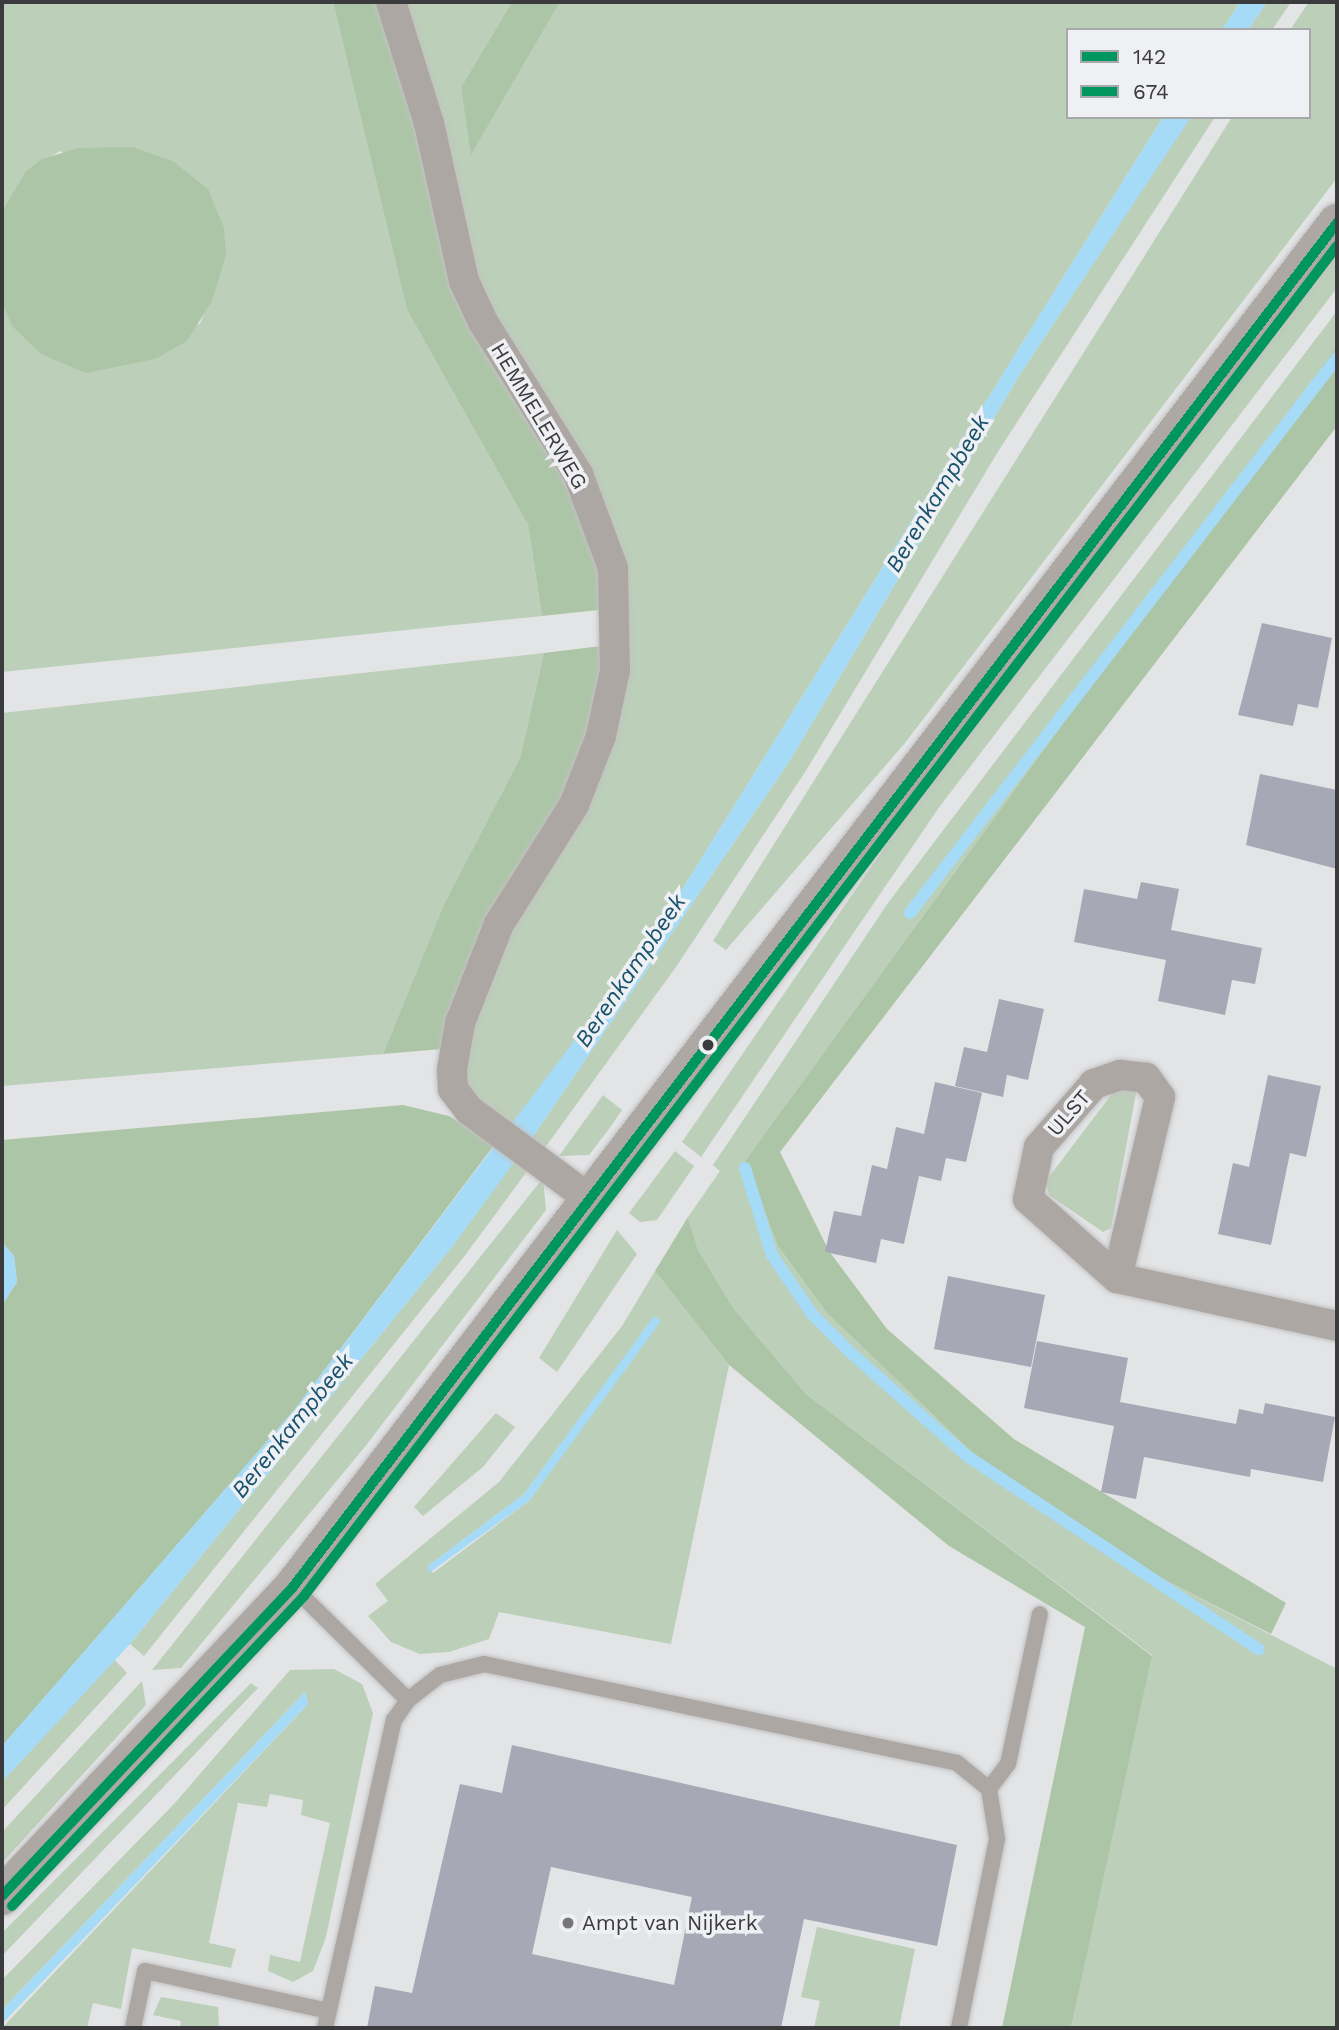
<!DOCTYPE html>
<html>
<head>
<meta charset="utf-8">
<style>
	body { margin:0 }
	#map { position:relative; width:1339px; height:2030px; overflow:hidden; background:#e3e4e6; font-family:"Work Sans",sans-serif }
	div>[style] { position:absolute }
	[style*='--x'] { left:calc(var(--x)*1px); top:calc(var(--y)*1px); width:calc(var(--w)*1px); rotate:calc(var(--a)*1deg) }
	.green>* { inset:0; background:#bccfb8 }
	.forest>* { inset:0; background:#adc5a7 }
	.water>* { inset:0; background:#a6dbf7 }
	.stream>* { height:12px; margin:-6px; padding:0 6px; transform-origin:6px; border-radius:6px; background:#a6dbf7 }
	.building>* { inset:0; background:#a6a9b5 }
	.roads { filter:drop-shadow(0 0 2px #c2c2c3) drop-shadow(0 0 2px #c2c2c3) }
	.lane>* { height:16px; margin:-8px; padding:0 8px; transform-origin:8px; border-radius:8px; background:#ada7a3 }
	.street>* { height:30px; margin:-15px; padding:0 15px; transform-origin:15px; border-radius:15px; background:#ada7a3 }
	.primary>* { height:38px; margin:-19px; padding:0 19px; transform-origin:19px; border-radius:19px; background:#aea8a5 }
	.bus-1>* { height:10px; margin:-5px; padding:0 5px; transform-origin:5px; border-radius:5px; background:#00965e }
	.bus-2>* { height:10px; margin:-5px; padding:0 5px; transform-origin:5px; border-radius:5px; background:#00965e }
	.dots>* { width:19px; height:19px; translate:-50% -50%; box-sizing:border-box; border:4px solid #eff0f4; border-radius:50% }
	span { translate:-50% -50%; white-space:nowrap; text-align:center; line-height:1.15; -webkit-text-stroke:7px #eff0f4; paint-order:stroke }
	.street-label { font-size:21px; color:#3b3b3d }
	.poi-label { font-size:21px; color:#3b3b3d }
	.left { translate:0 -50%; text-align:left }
	.water-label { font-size:23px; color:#18526d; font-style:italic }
	.frame { position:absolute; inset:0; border:4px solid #3b3b3d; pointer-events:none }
	.legend { position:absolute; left:1066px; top:28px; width:245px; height:91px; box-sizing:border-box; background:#eff0f4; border:2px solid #a7a8ab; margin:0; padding:9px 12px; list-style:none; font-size:21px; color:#3b3b3d }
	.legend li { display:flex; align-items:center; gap:14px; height:35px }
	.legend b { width:35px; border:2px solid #a7a8ab }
</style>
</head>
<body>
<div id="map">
	<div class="green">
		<i style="clip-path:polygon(2px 2px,333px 2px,407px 310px,528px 525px,542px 616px,2px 672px,2px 304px,12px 326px,200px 324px,226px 255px,60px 151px,25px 172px,2px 211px)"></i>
		<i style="clip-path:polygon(401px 2px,512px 2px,461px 87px,472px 153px,560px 2px,1240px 2px,1222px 30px,1068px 30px,1068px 117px,1163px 117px,650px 941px,512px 1124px,472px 1097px,464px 1078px,469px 1029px,623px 673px,482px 306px)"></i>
		<i style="clip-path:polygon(1267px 2px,1291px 2px,1272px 30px,1248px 30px)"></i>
		<i style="clip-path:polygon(1309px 2px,1337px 2px,1337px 178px,905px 743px,726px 950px,713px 941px,1232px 117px,1309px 117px,1309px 30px,1290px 30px)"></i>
		<i style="clip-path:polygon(1190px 117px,1215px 117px,999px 450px,807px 769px,676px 967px,544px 1149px,532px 1138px,789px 762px,1019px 376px)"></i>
		<i style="clip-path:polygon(1337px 252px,1337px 288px,940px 806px,701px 1157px,682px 1142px,920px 796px)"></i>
		<i style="clip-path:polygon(1337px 311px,1337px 346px,745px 1161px,778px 1246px,827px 1313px,976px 1456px,1161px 1578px,1337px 1669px,1337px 2028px,1071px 2028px,1152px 1655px,806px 1394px,734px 1309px,698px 1250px,688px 1217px,720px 1171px,713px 1165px,888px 903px)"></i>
		<i style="clip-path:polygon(544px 653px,520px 758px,444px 904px,383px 1054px,2px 1086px,2px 713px)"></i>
		<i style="clip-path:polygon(1117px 1087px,1136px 1093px,1111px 1228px,1103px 1232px,1049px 1195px,1046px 1181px)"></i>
		<i style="clip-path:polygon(603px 1095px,622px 1110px,609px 1129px,589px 1155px,559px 1156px)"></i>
		<i style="clip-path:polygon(675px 1151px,694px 1166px,657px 1220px,640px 1222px,629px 1213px)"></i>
		<i style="clip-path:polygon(518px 1156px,531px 1166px,463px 1258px,144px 1656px,130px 1644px,452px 1247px)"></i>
		<i style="clip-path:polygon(543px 1178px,546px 1210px,364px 1448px,181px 1668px,152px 1670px)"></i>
		<i style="clip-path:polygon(617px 1230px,637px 1254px,557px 1372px,539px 1358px)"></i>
		<i style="clip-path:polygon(evenodd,655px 1271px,729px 1365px,671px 1644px,499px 1612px,489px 1639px,449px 1652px,420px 1654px,391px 1642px,368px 1616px,388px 1601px,375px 1584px,499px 1482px,622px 1326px,655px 1271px,656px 1315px,530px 1500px,433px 1573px,428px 1566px,524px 1494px,656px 1315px)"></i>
		<i style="clip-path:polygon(496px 1413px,515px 1427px,483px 1467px,423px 1516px,414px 1507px)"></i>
		<i style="clip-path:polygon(114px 1659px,127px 1673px,2px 1810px,2px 1782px)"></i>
		<i style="clip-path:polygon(334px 1669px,362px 1684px,373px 1713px,326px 1937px,313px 1971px,293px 1982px,268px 1971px,270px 1955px,300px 1962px,330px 1823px,301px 1815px,303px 1800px,270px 1794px,267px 1807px,238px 1803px,209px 1943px,236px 1949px,231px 1968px,132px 1948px,121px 2009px,93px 2003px,87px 2028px,2px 2028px,308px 1704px,305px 1692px,2px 2010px,2px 1980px,174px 1804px,290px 1670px)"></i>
		<i style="clip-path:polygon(142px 1681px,146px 1705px,2px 1863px,2px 1832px)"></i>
		<i style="clip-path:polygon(251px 1683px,258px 1688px,2px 1956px,2px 1933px)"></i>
		<i style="clip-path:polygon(817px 1927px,915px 1949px,899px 2028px,814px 2028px,820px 2001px,801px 1997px)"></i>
		<i style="clip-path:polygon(161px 1997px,218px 2007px,219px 2028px,180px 2028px,181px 2021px,153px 2015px)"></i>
	</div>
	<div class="forest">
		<i style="clip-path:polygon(333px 2px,383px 2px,425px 162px,586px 512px,608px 609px,542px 616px,528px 525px,407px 310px)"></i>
		<i style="clip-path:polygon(512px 2px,560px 2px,471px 155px,461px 87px)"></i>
		<i style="clip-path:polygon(133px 147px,174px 162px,208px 189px,224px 228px,226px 255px,212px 301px,187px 341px,155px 359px,86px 373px,41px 354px,12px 326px,2px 304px,2px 211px,25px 172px,42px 159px,79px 148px)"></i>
		<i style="clip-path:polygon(1337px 346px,1337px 426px,780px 1152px,829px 1251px,887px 1329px,1014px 1439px,1286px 1603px,1271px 1634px,1161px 1578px,976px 1456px,827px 1313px,778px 1246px,745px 1161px)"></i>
		<i style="clip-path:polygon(609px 645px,595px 729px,442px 1049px,383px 1054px,444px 904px,520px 758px,544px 653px)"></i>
		<i style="clip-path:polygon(403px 1105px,449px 1116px,495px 1144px,295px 1409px,4px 1744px,2px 1305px,17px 1282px,14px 1256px,2px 1242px,2px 1140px)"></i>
		<i style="clip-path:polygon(688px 1217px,698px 1250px,734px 1309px,806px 1394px,1152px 1656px,1071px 2028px,1002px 2028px,1085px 1627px,949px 1546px,729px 1365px,655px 1271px)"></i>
	</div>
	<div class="water">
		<i style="clip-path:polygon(1240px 2px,1267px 2px,1248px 30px,1222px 30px)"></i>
		<i style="clip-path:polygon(1163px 117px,1191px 117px,1019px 376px,789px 762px,532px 1138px,452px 1247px,130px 1644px,2px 1782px,2px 1746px,295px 1409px,650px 941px)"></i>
		<i style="clip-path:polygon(2px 1242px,14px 1256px,17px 1282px,2px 1305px)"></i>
		<i style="clip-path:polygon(654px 1316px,661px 1321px,530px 1500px,429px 1573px,428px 1566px,524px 1494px)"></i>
		<i style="clip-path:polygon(305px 1692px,308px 1704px,2px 2024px,2px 2010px)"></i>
	</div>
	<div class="stream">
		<i style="--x:910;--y:913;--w:700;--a:-52.43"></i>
		<i style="--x:745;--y:1168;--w:91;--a:72.8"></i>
		<i style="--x:772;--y:1255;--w:71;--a:55.9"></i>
		<i style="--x:812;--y:1314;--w:52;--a:45"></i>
		<i style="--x:849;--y:1351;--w:158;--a:41.7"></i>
		<i style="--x:967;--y:1456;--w:350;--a:33.5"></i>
	</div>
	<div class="building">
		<i style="clip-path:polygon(1262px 623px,1332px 638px,1318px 708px,1298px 704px,1293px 726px,1238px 715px)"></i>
		<i style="clip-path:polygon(1260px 774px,1337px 790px,1337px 869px,1246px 845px)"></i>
		<i style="clip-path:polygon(1141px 882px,1179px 889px,1171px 930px,1262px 948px,1255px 984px,1232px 980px,1225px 1015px,1158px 1001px,1166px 960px,1074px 942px,1084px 889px,1137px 899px)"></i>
		<i style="clip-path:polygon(999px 999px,1044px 1009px,1028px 1080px,1007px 1075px,1003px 1097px,955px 1086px,964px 1047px,987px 1052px)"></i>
		<i style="clip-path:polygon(1268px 1075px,1321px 1086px,1306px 1157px,1290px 1153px,1271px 1245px,1218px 1234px,1233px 1163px,1249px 1167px)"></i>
		<i style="clip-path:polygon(935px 1082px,982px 1093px,966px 1162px,946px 1158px,941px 1181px,919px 1176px,904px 1244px,881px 1239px,876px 1263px,825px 1252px,834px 1211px,861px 1216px,872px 1165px,887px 1169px,896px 1127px,924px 1134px)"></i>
		<i style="clip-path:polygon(948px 1276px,1045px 1295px,1031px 1367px,934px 1349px)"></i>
		<i style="clip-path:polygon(1037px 1341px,1128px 1358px,1120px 1402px,1236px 1424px,1239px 1409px,1263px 1414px,1265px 1403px,1335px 1417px,1323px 1482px,1251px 1469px,1250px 1477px,1144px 1457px,1136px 1499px,1101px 1492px,1114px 1426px,1024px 1408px)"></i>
		<i style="clip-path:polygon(evenodd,512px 1745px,957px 1845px,937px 1946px,804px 1919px,781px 2028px,367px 2028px,375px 1986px,412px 1993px,460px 1784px,502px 1793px,512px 1745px,551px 1867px,692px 1897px,674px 1985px,532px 1954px,551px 1867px)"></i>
	</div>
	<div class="roads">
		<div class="lane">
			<i style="--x:293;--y:1587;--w:161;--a:44.5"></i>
			<i style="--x:989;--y:1789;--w:31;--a:-53"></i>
			<i style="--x:1008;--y:1764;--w:153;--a:-78"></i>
			<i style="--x:133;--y:2028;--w:58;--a:-78.1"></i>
			<i style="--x:145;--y:1971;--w:188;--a:12.3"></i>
			<i style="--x:325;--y:2028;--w:316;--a:-77.4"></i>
			<i style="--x:394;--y:1720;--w:24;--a:-55"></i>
			<i style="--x:408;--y:1700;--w:41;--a:-38"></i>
			<i style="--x:440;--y:1675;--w:45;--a:-14"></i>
			<i style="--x:484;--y:1664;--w:483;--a:11.8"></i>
			<i style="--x:957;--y:1763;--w:41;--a:39.1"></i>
			<i style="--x:989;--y:1789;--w:51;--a:80.9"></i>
			<i style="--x:997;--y:1839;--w:193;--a:101.4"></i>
		</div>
		<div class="street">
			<i style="--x:391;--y:2;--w:127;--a:72.6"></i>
			<i style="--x:429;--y:123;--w:162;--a:77.5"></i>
			<i style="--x:464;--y:281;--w:45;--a:65.1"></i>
			<i style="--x:483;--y:322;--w:179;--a:58"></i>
			<i style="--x:578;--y:474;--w:100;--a:69.6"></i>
			<i style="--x:613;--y:568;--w:102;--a:88.9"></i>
			<i style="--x:615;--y:670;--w:67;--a:102"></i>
			<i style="--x:601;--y:736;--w:74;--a:111.4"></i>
			<i style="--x:574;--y:805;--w:141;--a:122.2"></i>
			<i style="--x:499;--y:924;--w:106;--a:111.5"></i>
			<i style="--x:460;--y:1023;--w:48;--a:99.7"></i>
			<i style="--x:452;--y:1070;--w:19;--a:87"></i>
			<i style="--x:453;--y:1089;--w:26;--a:53"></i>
			<i style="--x:469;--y:1110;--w:152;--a:36.4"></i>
			<i style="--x:1117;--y:1278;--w:186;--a:-76.6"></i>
			<i style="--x:1160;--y:1097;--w:24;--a:-126"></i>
			<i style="--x:1146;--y:1078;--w:26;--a:-173"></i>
			<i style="--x:1120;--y:1075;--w:28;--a:161"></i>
			<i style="--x:1094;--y:1084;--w:84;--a:131.1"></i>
			<i style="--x:1039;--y:1147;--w:53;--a:101.9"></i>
			<i style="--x:1028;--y:1199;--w:119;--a:41.6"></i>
			<i style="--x:1117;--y:1278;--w:225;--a:12.3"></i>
		</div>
		<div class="primary">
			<i style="--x:2;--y:1896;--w:424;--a:-46.7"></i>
			<i style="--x:293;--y:1587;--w:1718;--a:-52.57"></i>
		</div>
	</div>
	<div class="bus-1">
		<i style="--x:2;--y:1896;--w:424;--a:-46.7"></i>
		<i style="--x:293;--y:1587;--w:1718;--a:-52.57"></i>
	</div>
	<div class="bus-2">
		<i style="--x:12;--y:1906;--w:426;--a:-46.7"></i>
		<i style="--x:304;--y:1596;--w:1700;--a:-52.58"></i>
	</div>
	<div class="dots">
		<i style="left:708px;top:1045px;background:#3b3b3d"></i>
		<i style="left:568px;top:1923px;background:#767678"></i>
	</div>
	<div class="street-label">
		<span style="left:539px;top:416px;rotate:59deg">HEMMELERWEG</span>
		<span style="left:1069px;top:1113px;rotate:-49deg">ULST</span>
	</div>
	<div class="poi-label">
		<span class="left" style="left:582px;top:1923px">Ampt van Nijkerk</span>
	</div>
	<div class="water-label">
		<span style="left:938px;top:494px;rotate:-59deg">Berenkampbeek</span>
		<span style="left:631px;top:971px;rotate:-56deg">Berenkampbeek</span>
		<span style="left:293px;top:1426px;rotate:-51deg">Berenkampbeek</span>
	</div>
	<div class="frame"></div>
	<ul class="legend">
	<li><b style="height:9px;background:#00965e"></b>142</li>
	<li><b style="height:9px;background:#00965e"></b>674</li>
	</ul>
</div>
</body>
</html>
